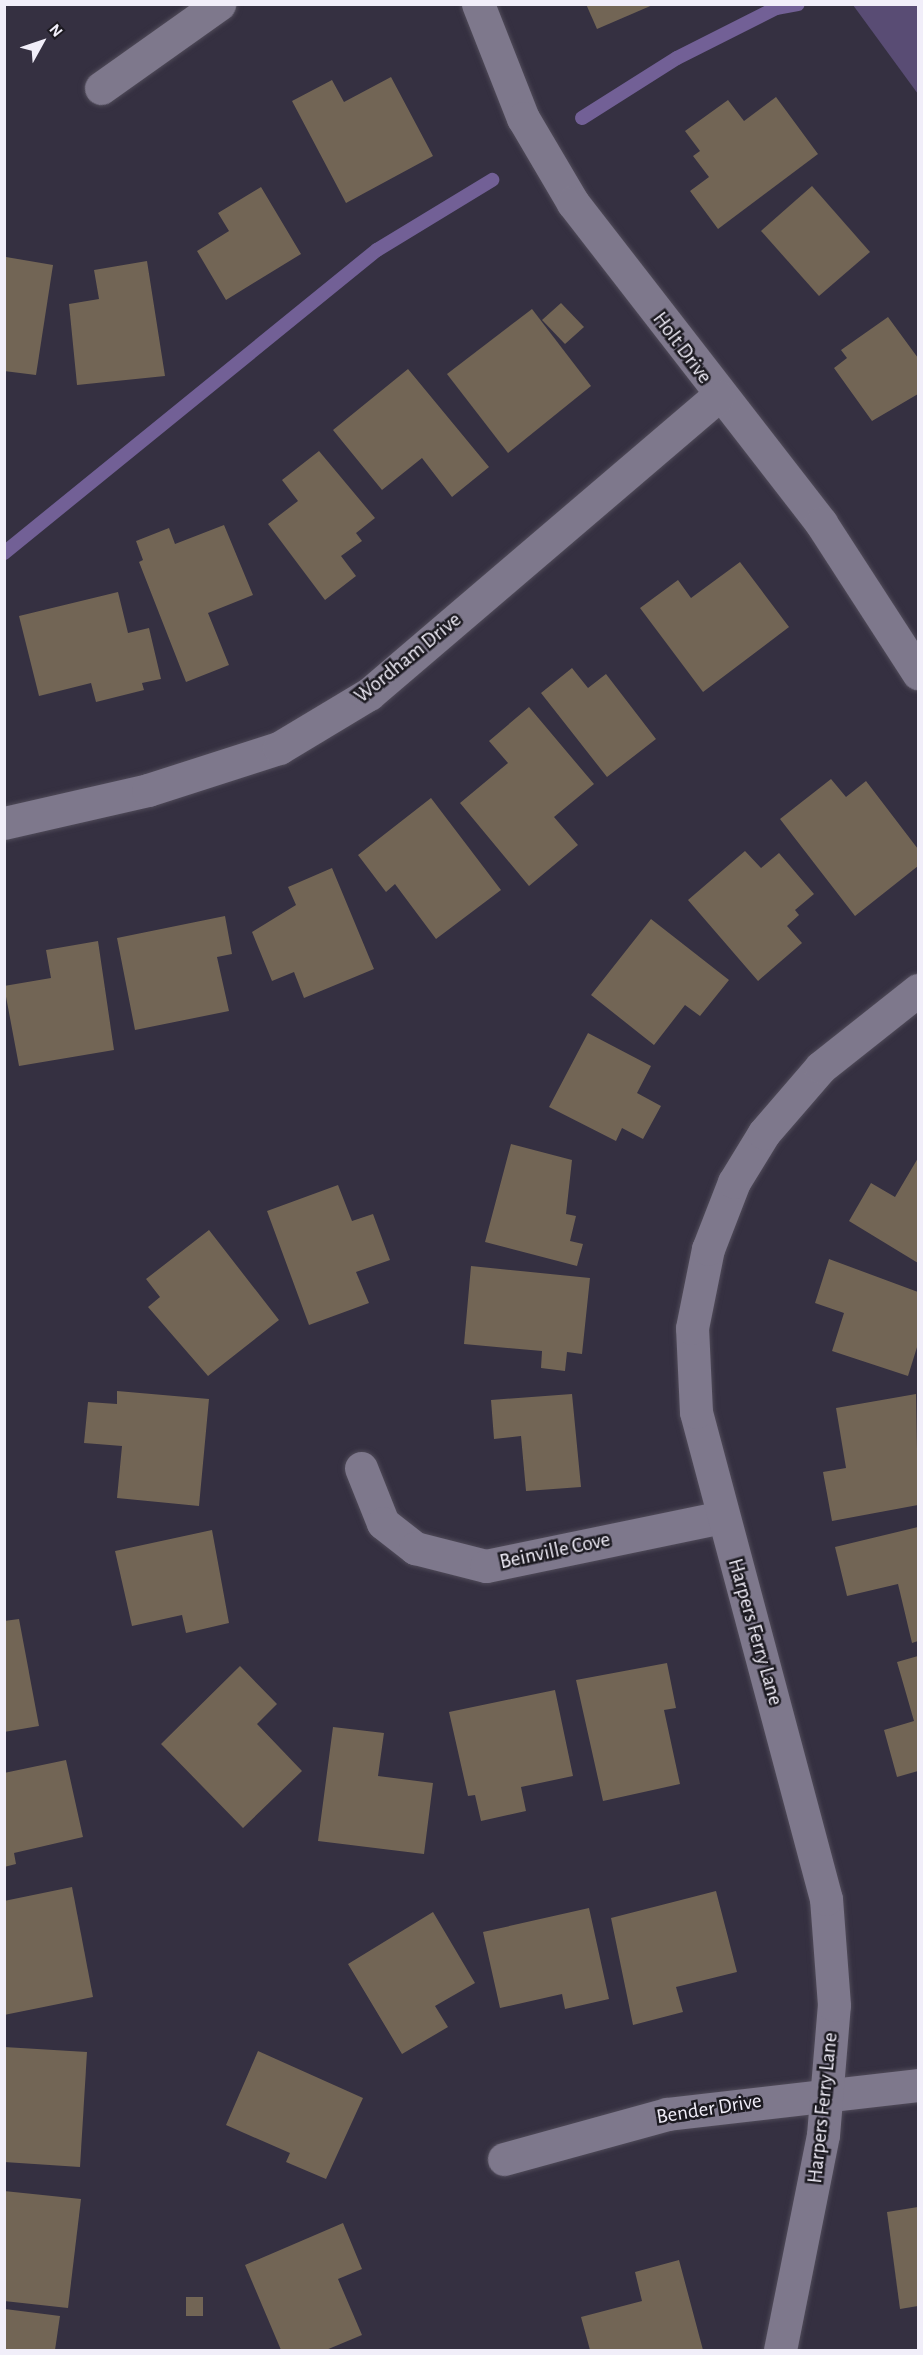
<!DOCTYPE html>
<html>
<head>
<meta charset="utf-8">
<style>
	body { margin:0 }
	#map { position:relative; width:923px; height:2355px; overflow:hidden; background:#353041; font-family:"Alegreya Sans",sans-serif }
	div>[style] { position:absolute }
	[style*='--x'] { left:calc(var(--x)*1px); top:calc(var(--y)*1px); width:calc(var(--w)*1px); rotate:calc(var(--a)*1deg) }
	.green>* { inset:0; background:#594c74 }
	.stream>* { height:14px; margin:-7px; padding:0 7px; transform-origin:7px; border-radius:7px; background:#726096 }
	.building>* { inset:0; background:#726555 }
	.roads { filter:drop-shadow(0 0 2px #504b59) drop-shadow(0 0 2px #504b59) }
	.street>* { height:33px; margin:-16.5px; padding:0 16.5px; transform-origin:16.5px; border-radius:16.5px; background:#7e788c }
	span { translate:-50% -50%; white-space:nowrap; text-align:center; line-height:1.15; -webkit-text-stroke:5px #1c1a21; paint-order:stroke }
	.street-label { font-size:21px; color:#f1eef9 }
	.frame { position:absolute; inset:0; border:6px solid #f1eef9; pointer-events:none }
	.north { position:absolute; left:12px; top:12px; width:60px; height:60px; -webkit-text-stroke:4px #1c1a21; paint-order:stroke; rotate:50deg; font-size:16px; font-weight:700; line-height:24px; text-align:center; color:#f1eef9 }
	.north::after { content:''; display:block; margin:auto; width:21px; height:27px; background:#f1eef9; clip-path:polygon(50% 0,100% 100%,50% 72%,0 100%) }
</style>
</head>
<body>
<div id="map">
	<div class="green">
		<i style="clip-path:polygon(853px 5px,918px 5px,918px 94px)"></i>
	</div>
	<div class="stream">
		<i style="--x:582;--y:118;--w:112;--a:-32.3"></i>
		<i style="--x:677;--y:58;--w:111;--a:-26.8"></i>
		<i style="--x:776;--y:8;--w:22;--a:-10"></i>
		<i style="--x:4;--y:553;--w:481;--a:-39.1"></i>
		<i style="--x:377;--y:250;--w:135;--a:-31.3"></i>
	</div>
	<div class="building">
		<i style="clip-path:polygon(586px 4px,655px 4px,597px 29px)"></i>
		<i style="clip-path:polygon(391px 77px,433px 156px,346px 203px,292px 101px,332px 80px,344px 102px)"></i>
		<i style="clip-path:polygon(776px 97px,818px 154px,718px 229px,690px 191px,709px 177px,693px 156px,700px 151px,685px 131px,728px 100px,744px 121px)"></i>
		<i style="clip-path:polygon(812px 186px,870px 252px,819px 296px,761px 231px)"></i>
		<i style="clip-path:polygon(261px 187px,301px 254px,226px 300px,197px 251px,229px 231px,218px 213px)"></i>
		<i style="clip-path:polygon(6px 257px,53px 265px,36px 375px,4px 371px)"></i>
		<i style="clip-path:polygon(147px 261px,165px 376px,77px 385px,69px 304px,99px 299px,94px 270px)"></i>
		<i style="clip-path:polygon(561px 303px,584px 327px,565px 344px,542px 320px)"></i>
		<i style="clip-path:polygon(532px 309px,591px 386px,508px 453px,447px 374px)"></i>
		<i style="clip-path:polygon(888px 317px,918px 358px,918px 394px,872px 421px,834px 368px,847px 358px,841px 350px)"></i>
		<i style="clip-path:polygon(408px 369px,489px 467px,452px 497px,422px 458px,382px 490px,333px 430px)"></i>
		<i style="clip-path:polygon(319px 451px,375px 518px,356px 533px,362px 541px,341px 556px,356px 576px,325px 600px,268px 524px,298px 501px,282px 480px)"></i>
		<i style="clip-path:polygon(224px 525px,253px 595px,208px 613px,229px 665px,186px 682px,139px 562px,143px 560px,136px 541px,169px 528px,175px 544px)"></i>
		<i style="clip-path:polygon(740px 562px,789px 627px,703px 692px,640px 608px,678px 580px,691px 598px)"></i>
		<i style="clip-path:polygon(118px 592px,128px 633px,149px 628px,161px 679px,142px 683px,144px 690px,96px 702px,91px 683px,39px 696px,19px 616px)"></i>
		<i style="clip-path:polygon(572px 668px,588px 688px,606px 674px,656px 739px,607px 777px,541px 693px)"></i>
		<i style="clip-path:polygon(529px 707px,594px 784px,554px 817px,578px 845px,529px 886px,460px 803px,508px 763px,489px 741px)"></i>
		<i style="clip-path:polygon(831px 779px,846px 797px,866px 781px,918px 849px,918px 866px,855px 916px,780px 819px)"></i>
		<i style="clip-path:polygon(431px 798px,501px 890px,436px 939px,395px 884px,386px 892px,358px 855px)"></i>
		<i style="clip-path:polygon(745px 851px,761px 868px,779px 853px,814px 894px,795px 910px,799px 915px,787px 926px,802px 943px,758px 981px,688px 900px)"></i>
		<i style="clip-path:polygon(332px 868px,374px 969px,304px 998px,294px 972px,272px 981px,252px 932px,296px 905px,288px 887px)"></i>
		<i style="clip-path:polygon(225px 916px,232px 954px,217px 957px,229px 1011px,135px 1030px,117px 938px)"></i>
		<i style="clip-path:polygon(651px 919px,729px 980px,700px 1016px,685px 1005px,654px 1045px,591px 995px)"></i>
		<i style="clip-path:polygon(98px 941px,114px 1050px,19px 1066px,4px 986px,51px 978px,46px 950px)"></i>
		<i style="clip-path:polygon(588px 1033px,651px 1066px,637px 1093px,661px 1106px,643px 1139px,622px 1128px,616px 1141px,549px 1107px)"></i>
		<i style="clip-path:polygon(511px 1144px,572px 1160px,566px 1214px,576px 1216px,570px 1241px,583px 1244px,577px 1266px,485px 1242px)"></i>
		<i style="clip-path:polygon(918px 1158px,918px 1263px,849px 1221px,871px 1183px,895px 1197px)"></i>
		<i style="clip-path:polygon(338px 1185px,352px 1221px,373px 1214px,390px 1260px,356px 1272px,369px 1303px,309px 1325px,267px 1211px)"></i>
		<i style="clip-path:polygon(209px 1230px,279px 1320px,208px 1376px,148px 1307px,160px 1297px,146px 1279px)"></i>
		<i style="clip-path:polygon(829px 1259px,918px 1292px,918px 1344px,908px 1376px,832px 1351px,844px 1313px,815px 1303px)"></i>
		<i style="clip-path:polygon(471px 1266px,590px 1278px,582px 1354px,567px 1352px,565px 1371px,541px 1368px,542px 1351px,464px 1344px)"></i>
		<i style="clip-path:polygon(117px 1391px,209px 1399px,199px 1506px,117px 1498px,122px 1446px,84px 1443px,88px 1402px,117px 1404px)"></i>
		<i style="clip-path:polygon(572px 1394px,581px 1487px,526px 1491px,521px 1436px,494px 1439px,491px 1400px)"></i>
		<i style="clip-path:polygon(916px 1394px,918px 1505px,832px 1521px,823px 1472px,846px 1468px,836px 1408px)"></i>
		<i style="clip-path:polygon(918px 1527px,918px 1641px,912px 1643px,898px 1584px,847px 1596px,835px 1547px)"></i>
		<i style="clip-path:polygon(212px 1530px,229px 1623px,186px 1633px,182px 1615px,132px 1626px,115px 1551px)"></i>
		<i style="clip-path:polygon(19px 1619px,39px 1726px,4px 1732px,4px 1621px)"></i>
		<i style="clip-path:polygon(918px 1656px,918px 1771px,897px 1777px,884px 1730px,914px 1721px,897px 1662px)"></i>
		<i style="clip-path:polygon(667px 1663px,676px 1708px,664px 1710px,680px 1784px,603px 1801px,576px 1680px)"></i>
		<i style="clip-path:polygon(240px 1666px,277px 1704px,257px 1724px,302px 1771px,243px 1828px,161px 1744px)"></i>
		<i style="clip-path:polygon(555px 1690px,573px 1776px,521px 1787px,526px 1811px,481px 1821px,475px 1795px,468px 1796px,449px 1712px)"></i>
		<i style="clip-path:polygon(333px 1727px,384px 1733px,378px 1776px,433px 1783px,424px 1854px,318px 1841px)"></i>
		<i style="clip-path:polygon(66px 1760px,83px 1837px,14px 1853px,16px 1864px,4px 1867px,4px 1773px)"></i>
		<i style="clip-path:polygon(72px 1887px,93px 1997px,4px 2015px,4px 1901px)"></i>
		<i style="clip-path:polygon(716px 1891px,737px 1972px,676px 1987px,683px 2012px,633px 2025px,611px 1918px)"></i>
		<i style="clip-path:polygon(589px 1908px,609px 1999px,565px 2009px,562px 1994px,500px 2008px,483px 1932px)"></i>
		<i style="clip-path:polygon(433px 1912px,475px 1983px,435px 2006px,448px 2027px,402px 2054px,348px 1964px)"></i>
		<i style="clip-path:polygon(4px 2047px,87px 2052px,80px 2167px,4px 2162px)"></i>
		<i style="clip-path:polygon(258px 2051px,363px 2098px,326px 2179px,286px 2162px,290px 2153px,226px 2125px)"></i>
		<i style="clip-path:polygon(4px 2191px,81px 2199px,68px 2308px,4px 2301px)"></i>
		<i style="clip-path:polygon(918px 2207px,918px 2306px,900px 2309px,887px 2212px)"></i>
		<i style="clip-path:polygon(343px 2223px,362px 2269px,338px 2279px,362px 2335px,326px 2350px,281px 2350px,245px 2265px)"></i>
		<i style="clip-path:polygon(679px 2260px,703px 2350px,590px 2350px,581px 2317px,642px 2301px,635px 2272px)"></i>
		<i style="clip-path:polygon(186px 2297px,203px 2297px,203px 2316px,186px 2316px)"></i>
		<i style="clip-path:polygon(5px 2309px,60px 2316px,55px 2350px,5px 2350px)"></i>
	</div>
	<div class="roads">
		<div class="street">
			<i style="--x:478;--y:4;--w:123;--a:68.5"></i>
			<i style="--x:523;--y:118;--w:99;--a:59.5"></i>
			<i style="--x:573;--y:203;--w:405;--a:52.2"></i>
			<i style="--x:821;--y:523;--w:179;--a:57.1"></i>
			<i style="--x:101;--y:88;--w:145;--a:-35.4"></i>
			<i style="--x:4;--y:823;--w:148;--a:-12.9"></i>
			<i style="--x:148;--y:790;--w:138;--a:-17.8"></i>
			<i style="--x:279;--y:748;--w:105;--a:-31"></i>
			<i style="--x:369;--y:694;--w:459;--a:-40.5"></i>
			<i style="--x:361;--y:1468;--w:59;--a:68.2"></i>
			<i style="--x:383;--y:1523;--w:41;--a:38"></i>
			<i style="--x:415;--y:1548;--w:73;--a:14.2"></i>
			<i style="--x:486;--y:1566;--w:242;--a:-11.7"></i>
			<i style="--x:504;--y:2159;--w:169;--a:-15.4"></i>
			<i style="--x:667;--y:2114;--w:253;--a:-6.6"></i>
			<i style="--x:780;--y:2350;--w:219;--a:-78.7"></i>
			<i style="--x:823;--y:2135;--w:130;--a:-85.2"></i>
			<i style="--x:834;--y:2005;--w:106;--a:-94.3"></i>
			<i style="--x:826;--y:1899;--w:504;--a:-104.95"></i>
			<i style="--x:696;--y:1412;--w:84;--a:-92.7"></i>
			<i style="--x:692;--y:1328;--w:81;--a:-78.6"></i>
			<i style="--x:708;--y:1249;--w:72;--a:-68.8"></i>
			<i style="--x:734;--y:1182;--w:57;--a:-58.5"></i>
			<i style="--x:764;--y:1133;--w:87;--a:-49.2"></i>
			<i style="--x:821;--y:1067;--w:124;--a:-38.4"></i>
		</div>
	</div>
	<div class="street-label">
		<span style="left:682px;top:348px;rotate:53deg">Holt Drive</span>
		<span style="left:408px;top:658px;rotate:-39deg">Wordham Drive</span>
		<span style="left:555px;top:1551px;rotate:-12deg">Beinville Cove</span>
		<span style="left:755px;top:1632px;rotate:74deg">Harpers Ferry Lane</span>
		<span style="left:823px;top:2108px;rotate:-84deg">Harpers Ferry Lane</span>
		<span style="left:709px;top:2109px;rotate:-9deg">Bender Drive</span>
	</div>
	<div class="frame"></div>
	<div class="north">N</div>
</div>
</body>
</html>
